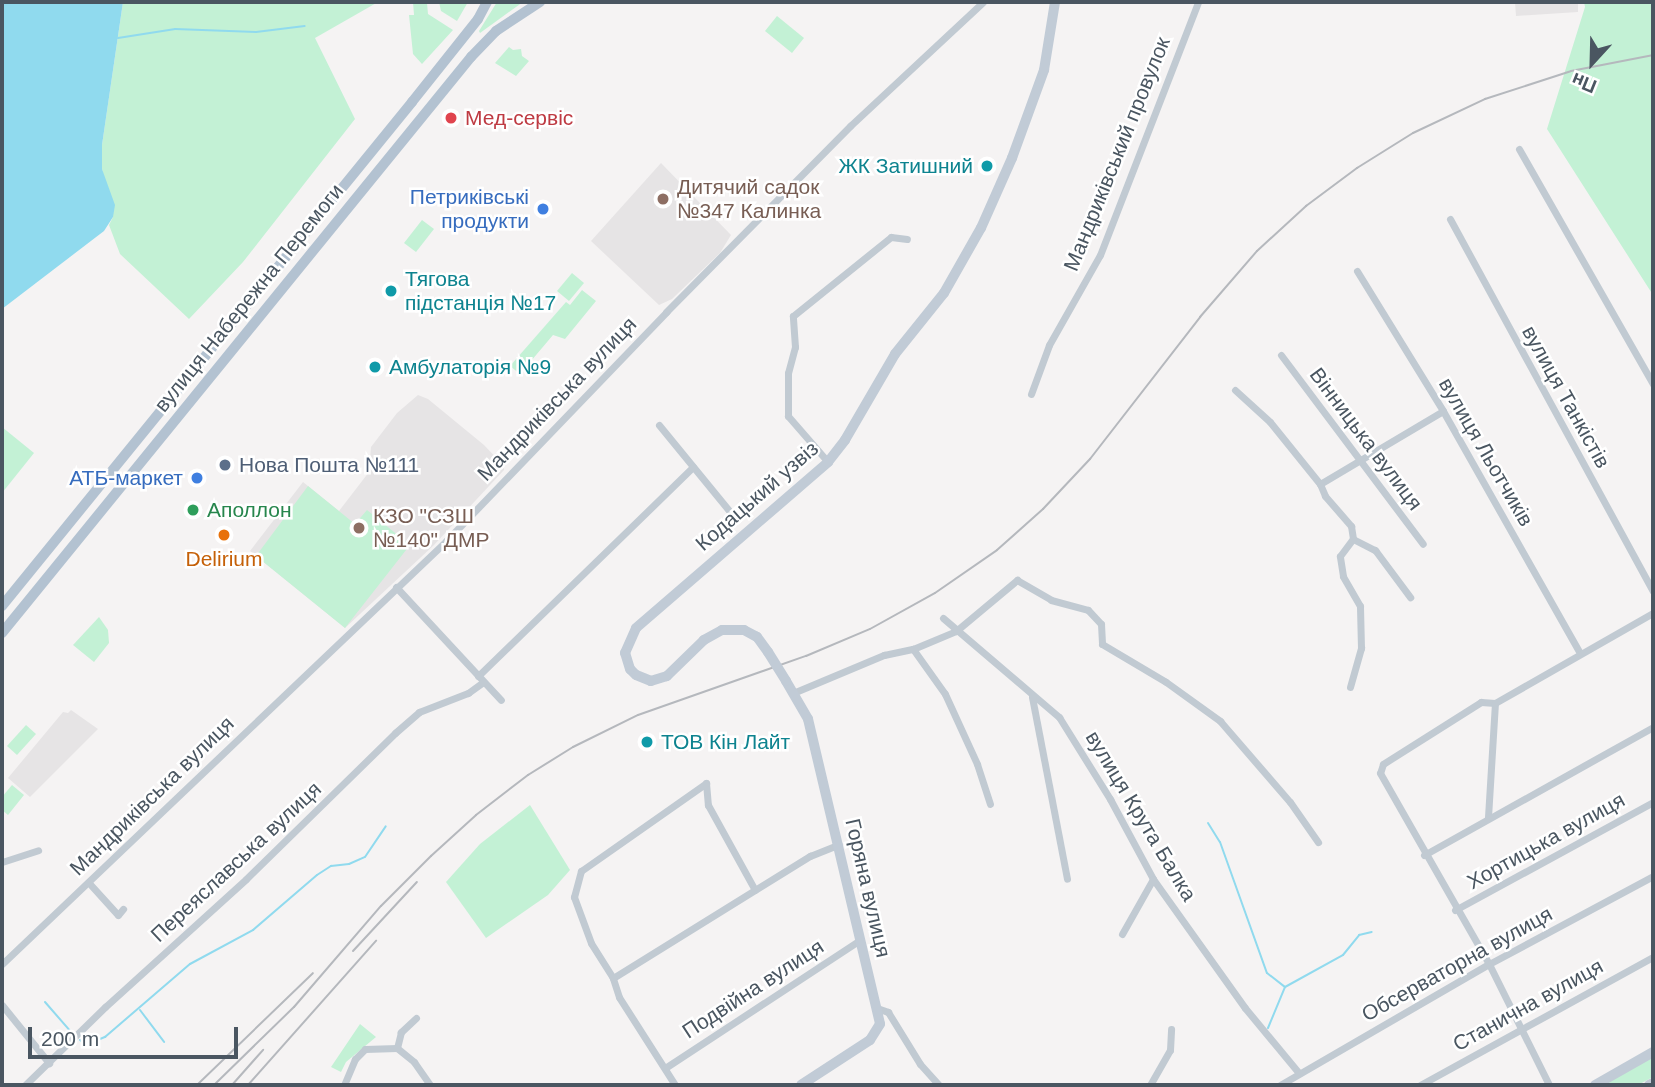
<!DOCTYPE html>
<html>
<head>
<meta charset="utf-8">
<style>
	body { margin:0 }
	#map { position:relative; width:1655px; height:1087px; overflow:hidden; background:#f5f3f3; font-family:Arial,sans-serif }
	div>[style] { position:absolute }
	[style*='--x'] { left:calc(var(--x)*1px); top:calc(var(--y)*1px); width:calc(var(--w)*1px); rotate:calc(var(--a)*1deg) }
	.education>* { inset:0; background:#e6e4e5 }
	.green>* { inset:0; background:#c3f1d5 }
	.water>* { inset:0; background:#90daee }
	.stream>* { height:2px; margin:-1px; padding:0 1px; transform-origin:1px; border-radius:1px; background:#90daee }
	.street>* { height:7px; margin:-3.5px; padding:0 3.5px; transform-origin:3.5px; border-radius:3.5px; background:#c1cad2 }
	.secondary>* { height:10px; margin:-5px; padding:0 5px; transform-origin:5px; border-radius:5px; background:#c1cbd6 }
	.primary>* { height:10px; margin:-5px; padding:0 5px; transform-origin:5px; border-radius:5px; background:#b3c2d1 }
	.rail>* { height:2px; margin:-1px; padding:0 1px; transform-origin:1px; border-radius:1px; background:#b5b8bd }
	.secondary-bridge>* { height:10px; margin:-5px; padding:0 5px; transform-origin:5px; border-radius:5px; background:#c1cbd6 }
	.dots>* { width:19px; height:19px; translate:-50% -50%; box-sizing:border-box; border:4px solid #fff; border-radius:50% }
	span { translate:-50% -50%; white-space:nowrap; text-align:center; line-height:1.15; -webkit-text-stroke:5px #fff; paint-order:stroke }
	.health-label { font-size:21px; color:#be3a42 }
	.left { translate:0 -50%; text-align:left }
	.street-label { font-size:21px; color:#4a5661 }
	.culture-label { font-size:21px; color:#0d838f }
	.right { translate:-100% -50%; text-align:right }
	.education-label { font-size:21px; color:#785e54 }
	.shop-label { font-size:21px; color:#366cbe }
	.service-label { font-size:21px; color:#4e5e75 }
	.leisure-label { font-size:21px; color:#27864d }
	.food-label { font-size:21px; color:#c56008 }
	.frame { position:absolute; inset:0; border:4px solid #4a5661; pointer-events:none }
	.north { position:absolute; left:1557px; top:28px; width:70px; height:70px; -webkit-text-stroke:5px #fff; paint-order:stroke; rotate:202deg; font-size:19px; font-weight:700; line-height:28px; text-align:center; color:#4a5661 }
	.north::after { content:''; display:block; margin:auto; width:24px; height:32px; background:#4a5661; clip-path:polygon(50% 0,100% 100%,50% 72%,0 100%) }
	.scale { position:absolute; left:28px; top:1027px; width:210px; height:32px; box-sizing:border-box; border:4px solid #4a5661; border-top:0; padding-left:9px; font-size:21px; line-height:24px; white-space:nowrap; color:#4a5661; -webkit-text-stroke:5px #fff; paint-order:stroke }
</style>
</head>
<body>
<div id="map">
	<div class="education">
		<i style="clip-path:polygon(1515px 2px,1578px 2px,1578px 12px,1516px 16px)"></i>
		<i style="clip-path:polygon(661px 163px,731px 235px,720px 253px,672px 299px,659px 305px,591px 241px)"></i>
		<i style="clip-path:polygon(418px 395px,428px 399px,484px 445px,504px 466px,504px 470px,434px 545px,345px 628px,250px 551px,303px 482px,339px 511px,369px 472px,371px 447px,397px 413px)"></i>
		<i style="clip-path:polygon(71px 710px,98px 729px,30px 797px,8px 778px,63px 712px,68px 713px)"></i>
	</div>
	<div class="green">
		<i style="clip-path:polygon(123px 2px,378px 2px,315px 38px,355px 119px,243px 262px,189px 319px,120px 254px,109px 225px,113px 217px,102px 169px,102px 145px)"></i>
		<i style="clip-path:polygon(413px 2px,437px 2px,427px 3px,428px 14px,453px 30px,422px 64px,413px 54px,409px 15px,414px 15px)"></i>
		<i style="clip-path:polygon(439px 2px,468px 2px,457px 21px,441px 11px)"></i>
		<i style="clip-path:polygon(497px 2px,523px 2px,480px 33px,479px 31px)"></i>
		<i style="clip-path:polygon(1584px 2px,1653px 2px,1653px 295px,1547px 129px,1585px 7px)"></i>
		<i style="clip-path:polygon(777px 16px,804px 38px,792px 53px,765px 31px)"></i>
		<i style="clip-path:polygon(509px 47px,513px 50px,521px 49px,522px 56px,529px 61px,516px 76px,495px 63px)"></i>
		<i style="clip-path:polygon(422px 220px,434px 229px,416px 252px,404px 243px)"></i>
		<i style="clip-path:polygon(572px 273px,584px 283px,569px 301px,557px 291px)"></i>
		<i style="clip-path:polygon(582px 290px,596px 301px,565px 339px,553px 335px,520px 374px,510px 366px,566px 302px,570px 305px)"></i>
		<i style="clip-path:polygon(2px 427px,34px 453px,2px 493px)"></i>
		<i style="clip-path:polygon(308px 486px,355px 524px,367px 510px,410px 545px,345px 628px,256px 556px)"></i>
		<i style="clip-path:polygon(99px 617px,108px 630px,109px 643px,94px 662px,73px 645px)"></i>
		<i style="clip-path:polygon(26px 725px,36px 734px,17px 755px,7px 746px)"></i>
		<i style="clip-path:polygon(12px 785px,24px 795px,8px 815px,2px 810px,2px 797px)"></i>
		<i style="clip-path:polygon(530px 805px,570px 870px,548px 895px,486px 938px,446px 882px,480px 844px)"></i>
		<i style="clip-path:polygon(360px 1024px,376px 1037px,346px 1062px,341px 1072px,331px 1067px)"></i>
		<i style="clip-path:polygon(1653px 1057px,1653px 1077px,1638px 1085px,1602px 1085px)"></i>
	</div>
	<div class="water">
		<i style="clip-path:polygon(2px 2px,123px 2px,102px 145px,102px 169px,115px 205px,113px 217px,104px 231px,2px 309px)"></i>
	</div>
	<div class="stream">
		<i style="--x:118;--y:38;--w:58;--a:-9"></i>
		<i style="--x:175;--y:29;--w:81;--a:2.1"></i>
		<i style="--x:256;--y:32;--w:49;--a:-7"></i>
		<i style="--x:1208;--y:823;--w:22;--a:58"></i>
		<i style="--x:1220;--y:842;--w:139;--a:70.3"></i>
		<i style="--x:1267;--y:973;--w:23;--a:38"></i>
		<i style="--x:1285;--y:987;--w:66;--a:-28.9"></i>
		<i style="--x:1343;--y:955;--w:26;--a:-51"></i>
		<i style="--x:1359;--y:935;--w:13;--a:-13"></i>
		<i style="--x:45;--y:1002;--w:40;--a:49"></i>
		<i style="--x:140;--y:1010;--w:40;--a:53"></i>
		<i style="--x:1268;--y:1028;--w:44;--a:-67.5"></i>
		<i style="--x:80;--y:1040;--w:8;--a:40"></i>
		<i style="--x:86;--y:1045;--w:21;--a:-23"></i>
		<i style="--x:105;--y:1037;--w:112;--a:-40.7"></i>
		<i style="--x:190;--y:964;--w:72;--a:-28.4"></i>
		<i style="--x:253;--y:930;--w:84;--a:-40.7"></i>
		<i style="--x:317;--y:875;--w:17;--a:-33"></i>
		<i style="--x:331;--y:866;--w:18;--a:-6"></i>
		<i style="--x:349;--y:864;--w:17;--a:-24"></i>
		<i style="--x:365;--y:857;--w:37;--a:-56"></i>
	</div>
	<div class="street">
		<i style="--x:1519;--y:149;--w:271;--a:60.3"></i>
		<i style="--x:1450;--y:219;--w:424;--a:61.4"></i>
		<i style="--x:1357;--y:271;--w:164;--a:58.4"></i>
		<i style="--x:1443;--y:411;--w:278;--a:60.5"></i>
		<i style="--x:1281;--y:355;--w:236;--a:53.1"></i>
		<i style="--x:1235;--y:390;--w:47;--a:42.4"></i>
		<i style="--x:1270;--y:422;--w:80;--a:51.1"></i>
		<i style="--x:1320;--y:484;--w:13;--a:67"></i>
		<i style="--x:1325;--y:496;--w:40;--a:49"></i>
		<i style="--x:1351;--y:526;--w:13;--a:81"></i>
		<i style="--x:1353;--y:539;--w:25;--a:27"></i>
		<i style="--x:1375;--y:550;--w:59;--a:53.3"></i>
		<i style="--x:1031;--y:394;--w:52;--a:-69.8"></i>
		<i style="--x:1049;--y:345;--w:103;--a:-60.5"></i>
		<i style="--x:1100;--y:255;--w:271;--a:-68.8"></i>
		<i style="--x:659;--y:425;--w:122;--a:50.7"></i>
		<i style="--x:828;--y:462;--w:61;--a:-131"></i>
		<i style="--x:788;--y:416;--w:43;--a:-90"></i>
		<i style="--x:788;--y:373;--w:27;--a:-75"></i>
		<i style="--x:795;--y:347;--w:31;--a:-94"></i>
		<i style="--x:793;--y:316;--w:126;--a:-38.9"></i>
		<i style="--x:891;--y:237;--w:16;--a:7"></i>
		<i style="--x:1320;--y:484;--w:143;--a:-30.7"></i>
		<i style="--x:396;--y:587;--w:154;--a:47.1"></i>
		<i style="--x:943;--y:618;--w:153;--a:40.5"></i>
		<i style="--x:1059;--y:717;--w:97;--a:58.1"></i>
		<i style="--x:1110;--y:799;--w:91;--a:61.7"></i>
		<i style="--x:1153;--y:879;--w:158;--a:54.5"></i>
		<i style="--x:1245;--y:1008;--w:85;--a:50.3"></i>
		<i style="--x:913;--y:649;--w:55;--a:54.6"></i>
		<i style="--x:945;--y:694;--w:77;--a:65.4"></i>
		<i style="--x:977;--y:764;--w:42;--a:72"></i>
		<i style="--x:478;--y:676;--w:300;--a:-44.2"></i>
		<i style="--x:1350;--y:687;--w:41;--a:-74.2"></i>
		<i style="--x:1361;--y:648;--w:42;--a:-91.4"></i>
		<i style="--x:1360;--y:606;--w:34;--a:-120"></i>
		<i style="--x:1343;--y:576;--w:20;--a:-99"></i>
		<i style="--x:1340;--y:556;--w:21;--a:-53"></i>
		<i style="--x:793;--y:693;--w:99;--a:-22.7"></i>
		<i style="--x:884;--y:655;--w:30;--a:-12"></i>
		<i style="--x:913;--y:649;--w:47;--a:-22.7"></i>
		<i style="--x:956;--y:631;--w:80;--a:-39.9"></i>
		<i style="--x:1017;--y:580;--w:39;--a:30"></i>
		<i style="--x:1051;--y:600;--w:38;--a:15"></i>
		<i style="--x:1088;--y:610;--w:19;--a:47"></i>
		<i style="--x:1101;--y:624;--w:20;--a:87"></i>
		<i style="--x:1102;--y:644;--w:74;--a:30.7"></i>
		<i style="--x:1166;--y:682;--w:67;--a:35.8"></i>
		<i style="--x:1220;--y:721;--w:107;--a:49.2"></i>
		<i style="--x:1290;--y:802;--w:49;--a:55"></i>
		<i style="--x:1032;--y:697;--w:185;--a:79.1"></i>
		<i style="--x:1495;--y:703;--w:14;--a:-176"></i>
		<i style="--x:1481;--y:702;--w:116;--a:147.7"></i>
		<i style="--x:1383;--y:764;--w:9;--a:108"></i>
		<i style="--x:1380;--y:773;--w:220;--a:60.3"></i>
		<i style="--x:1489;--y:964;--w:135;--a:63.6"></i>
		<i style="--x:706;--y:783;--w:22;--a:85"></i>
		<i style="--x:708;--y:805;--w:97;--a:61.1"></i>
		<i style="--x:1488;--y:817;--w:114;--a:-86.5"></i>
		<i style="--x:1495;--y:703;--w:182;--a:-29.7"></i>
		<i style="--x:1424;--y:855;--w:262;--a:-29.2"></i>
		<i style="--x:2;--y:862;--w:38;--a:-18"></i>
		<i style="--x:89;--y:883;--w:43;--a:47.8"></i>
		<i style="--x:118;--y:915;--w:8;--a:-50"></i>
		<i style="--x:1455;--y:910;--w:226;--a:-28.6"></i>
		<i style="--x:1122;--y:934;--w:63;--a:-60.6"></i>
		<i style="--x:2;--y:964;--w:613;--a:-43.61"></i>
		<i style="--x:446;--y:541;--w:318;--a:-46.1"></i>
		<i style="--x:666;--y:312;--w:262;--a:-45.3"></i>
		<i style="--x:850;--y:126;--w:182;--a:-43"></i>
		<i style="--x:613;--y:978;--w:232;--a:-31.8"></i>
		<i style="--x:810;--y:856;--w:31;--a:-22"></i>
		<i style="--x:2;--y:1005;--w:75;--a:51"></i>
		<i style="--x:877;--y:1008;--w:12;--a:20"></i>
		<i style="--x:888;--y:1012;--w:61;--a:58.4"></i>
		<i style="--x:920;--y:1064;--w:28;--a:48"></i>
		<i style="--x:416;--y:1018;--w:21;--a:137"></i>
		<i style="--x:401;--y:1032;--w:16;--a:104"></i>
		<i style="--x:397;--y:1048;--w:22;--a:39"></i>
		<i style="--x:414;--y:1062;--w:28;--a:55"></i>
		<i style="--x:665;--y:1068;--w:233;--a:-33.3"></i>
		<i style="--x:25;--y:1085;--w:112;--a:-44.3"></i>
		<i style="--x:105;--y:1007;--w:190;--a:-42.2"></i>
		<i style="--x:246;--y:879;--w:209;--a:-44.4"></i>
		<i style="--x:395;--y:733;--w:32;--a:-41"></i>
		<i style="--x:419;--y:712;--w:53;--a:-21.2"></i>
		<i style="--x:468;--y:693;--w:19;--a:-36"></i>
		<i style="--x:344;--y:1085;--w:28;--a:-67"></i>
		<i style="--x:355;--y:1059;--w:14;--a:-45"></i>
		<i style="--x:365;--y:1049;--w:32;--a:-2"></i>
		<i style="--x:675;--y:1085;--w:104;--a:-122.5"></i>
		<i style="--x:619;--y:997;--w:20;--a:-108"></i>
		<i style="--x:613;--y:978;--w:41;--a:-122.2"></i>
		<i style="--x:591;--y:943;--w:49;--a:-110.3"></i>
		<i style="--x:574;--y:897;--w:27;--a:-75"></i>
		<i style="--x:581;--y:871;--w:153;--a:-35.1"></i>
		<i style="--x:1150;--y:1085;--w:40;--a:-60.3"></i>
		<i style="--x:1170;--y:1050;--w:21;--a:-87"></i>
		<i style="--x:1280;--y:1085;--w:241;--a:-30.1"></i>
		<i style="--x:1489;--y:964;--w:186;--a:-28.2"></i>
		<i style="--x:1420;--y:1085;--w:266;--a:-28.8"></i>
	</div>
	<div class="secondary">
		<i style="--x:768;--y:652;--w:19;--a:-126"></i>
		<i style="--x:757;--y:637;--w:15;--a:-152"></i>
		<i style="--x:744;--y:630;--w:22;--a:180"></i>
		<i style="--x:722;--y:630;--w:21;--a:151"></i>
		<i style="--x:704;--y:640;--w:52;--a:135.8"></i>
		<i style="--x:667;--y:676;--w:17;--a:163"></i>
		<i style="--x:651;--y:681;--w:16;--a:-158"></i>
		<i style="--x:636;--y:675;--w:8;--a:-135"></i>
		<i style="--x:630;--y:669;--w:17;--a:-107"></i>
		<i style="--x:625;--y:653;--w:27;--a:-66"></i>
		<i style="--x:636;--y:628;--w:254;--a:-40.8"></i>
		<i style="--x:828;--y:462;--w:28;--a:-52"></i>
		<i style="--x:845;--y:440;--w:99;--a:-59.8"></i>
		<i style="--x:895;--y:354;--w:78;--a:-51.2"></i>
		<i style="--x:944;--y:293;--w:75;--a:-60.4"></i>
		<i style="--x:981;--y:228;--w:77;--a:-66.1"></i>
		<i style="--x:1012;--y:158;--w:94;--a:-70"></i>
		<i style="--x:1044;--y:70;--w:69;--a:-80.8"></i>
		<i style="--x:786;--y:681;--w:44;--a:59.9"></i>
		<i style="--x:808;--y:719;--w:313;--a:76.7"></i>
		<i style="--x:880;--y:1024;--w:19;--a:122"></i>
		<i style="--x:870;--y:1040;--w:82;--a:146.9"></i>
		<i style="--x:1595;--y:1085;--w:67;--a:-29.6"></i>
		<i style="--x:1649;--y:1085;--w:4;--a:-27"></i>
	</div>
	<div class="primary">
		<i style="--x:2;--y:606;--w:650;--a:-50.87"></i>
		<i style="--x:412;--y:102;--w:106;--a:-51.5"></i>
		<i style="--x:478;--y:19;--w:19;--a:-62"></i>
		<i style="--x:2;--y:633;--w:743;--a:-50.85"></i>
		<i style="--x:471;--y:57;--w:36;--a:-46"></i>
		<i style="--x:496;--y:31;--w:53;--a:-33.4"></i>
	</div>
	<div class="rail">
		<i style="--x:353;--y:951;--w:94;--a:-47.2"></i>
		<i style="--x:197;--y:1085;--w:161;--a:-44"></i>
		<i style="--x:214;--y:1085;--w:112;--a:-44.3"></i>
		<i style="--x:294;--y:1007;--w:133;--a:-49.3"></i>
		<i style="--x:381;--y:906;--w:71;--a:-45"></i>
		<i style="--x:431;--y:856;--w:61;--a:-42.3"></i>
		<i style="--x:476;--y:815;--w:66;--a:-37.6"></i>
		<i style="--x:528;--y:775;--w:53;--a:-31.9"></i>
		<i style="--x:573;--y:747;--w:72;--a:-26.2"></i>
		<i style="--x:638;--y:715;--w:178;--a:-19.4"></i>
		<i style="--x:806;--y:656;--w:69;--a:-22.9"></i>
		<i style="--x:870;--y:629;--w:74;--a:-29"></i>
		<i style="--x:935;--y:593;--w:75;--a:-34.7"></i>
		<i style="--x:997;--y:550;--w:62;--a:-41.7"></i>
		<i style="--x:1043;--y:509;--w:69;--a:-46.8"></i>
		<i style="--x:1090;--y:459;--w:180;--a:-52.2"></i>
		<i style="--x:1200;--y:317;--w:87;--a:-49.2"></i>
		<i style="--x:1257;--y:251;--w:67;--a:-42.6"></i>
		<i style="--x:1306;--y:206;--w:64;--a:-36.7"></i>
		<i style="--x:1357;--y:168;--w:66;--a:-32"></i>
		<i style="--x:1413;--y:133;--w:80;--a:-25.3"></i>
		<i style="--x:1485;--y:99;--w:90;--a:-18"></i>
		<i style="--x:1571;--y:71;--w:84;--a:-11"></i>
		<i style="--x:232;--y:1085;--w:47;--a:-48.5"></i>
		<i style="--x:248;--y:1085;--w:193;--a:-48.4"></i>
	</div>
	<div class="secondary-bridge">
		<i style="--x:768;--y:652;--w:34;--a:58"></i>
	</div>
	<div class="dots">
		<i style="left:451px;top:118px;background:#e0444e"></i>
		<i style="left:987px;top:166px;background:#0f9aa8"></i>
		<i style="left:663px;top:199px;background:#8d6e63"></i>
		<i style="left:543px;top:209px;background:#3f7fe0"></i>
		<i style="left:391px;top:291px;background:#0f9aa8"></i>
		<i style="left:375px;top:367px;background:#0f9aa8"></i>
		<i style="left:225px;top:465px;background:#5c6f8a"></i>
		<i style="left:197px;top:478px;background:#3f7fe0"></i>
		<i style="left:193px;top:510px;background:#2e9e5b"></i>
		<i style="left:359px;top:528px;background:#8d6e63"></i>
		<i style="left:224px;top:535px;background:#e8710a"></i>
		<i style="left:647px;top:742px;background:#0f9aa8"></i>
	</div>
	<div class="health-label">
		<span class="left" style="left:465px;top:118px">Мед-сервіс</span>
	</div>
	<div class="street-label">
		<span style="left:1117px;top:154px;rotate:-68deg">Мандриківський провулок</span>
		<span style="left:249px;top:298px;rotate:-51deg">вулиця Набережна Перемоги</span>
		<span style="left:1566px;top:397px;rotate:61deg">вулиця Танкістів</span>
		<span style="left:557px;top:399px;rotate:-46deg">Мандриківська вулиця</span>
		<span style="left:1366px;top:439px;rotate:53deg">Вінницька вулиця</span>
		<span style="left:1486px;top:452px;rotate:60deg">вулиця Льотчиків</span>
		<span style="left:757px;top:496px;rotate:-41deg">Кодацький узвіз</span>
		<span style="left:152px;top:796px;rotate:-44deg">Мандриківська вулиця</span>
		<span style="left:1141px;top:816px;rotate:59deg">вулиця Крута Балка</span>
		<span style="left:1546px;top:841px;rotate:-29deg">Хортицька вулиця</span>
		<span style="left:236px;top:862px;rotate:-43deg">Переяславська вулиця</span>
		<span style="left:868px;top:888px;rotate:77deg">Горяна вулиця</span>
		<span style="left:1457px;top:964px;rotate:-29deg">Обсерваторна вулиця</span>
		<span style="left:753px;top:989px;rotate:-33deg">Подвійна вулиця</span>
		<span style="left:1528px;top:1005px;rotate:-29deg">Станична вулиця</span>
	</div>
	<div class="culture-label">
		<span class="right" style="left:973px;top:166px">ЖК Затишний</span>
		<span class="left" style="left:405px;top:291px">Тягова<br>пiдстанцiя №17</span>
		<span class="left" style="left:389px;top:367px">Амбулаторія №9</span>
		<span class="left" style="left:661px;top:742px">ТОВ Кін Лайт</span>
	</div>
	<div class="education-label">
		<span class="left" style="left:677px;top:199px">Дитячий садок<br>№347 Калинка</span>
		<span class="left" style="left:373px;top:528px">КЗО "СЗШ<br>№140" ДМР</span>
	</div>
	<div class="shop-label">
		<span class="right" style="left:529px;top:209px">Петриківські<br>продукти</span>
		<span class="right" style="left:183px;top:478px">АТБ-маркет</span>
	</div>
	<div class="service-label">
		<span class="left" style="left:239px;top:465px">Нова Пошта №111</span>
	</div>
	<div class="leisure-label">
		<span class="left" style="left:207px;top:510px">Аполлон</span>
	</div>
	<div class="food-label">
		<span style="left:224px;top:559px">Delirium</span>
	</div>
	<div class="frame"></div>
	<div class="north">Пн</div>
	<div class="scale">200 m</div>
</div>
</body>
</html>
